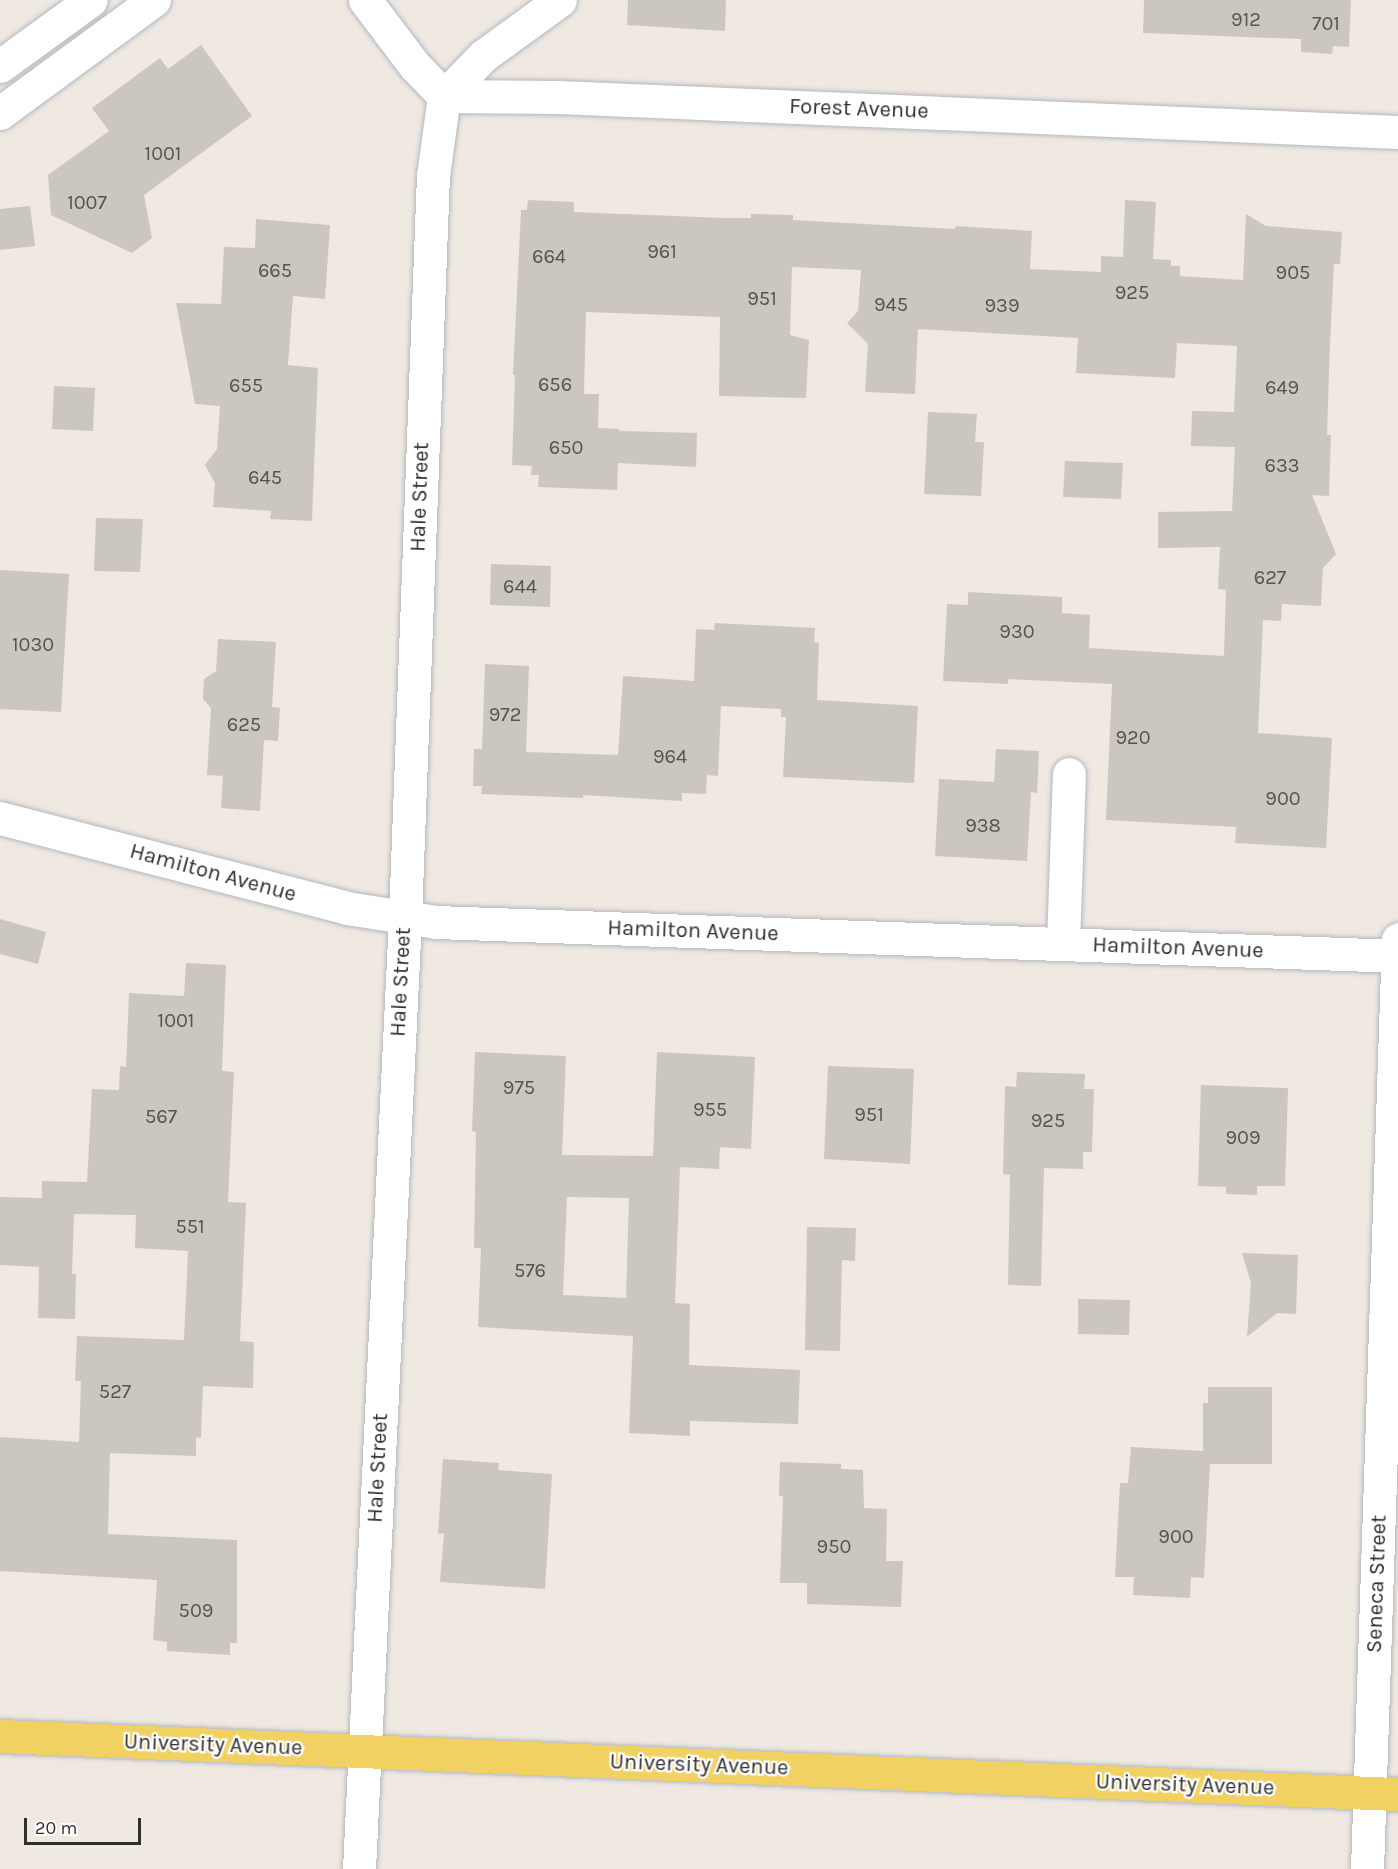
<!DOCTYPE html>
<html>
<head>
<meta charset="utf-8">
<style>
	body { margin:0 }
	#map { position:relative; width:1398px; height:1869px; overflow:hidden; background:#efe9e1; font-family:Karla,sans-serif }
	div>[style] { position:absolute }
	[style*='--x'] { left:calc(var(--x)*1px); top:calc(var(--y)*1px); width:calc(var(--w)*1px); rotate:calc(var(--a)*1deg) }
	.building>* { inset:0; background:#cbc7bf }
	.roads { filter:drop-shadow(0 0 2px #b4b7c1) drop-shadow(0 0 2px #b4b7c1) }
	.minor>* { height:33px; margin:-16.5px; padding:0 16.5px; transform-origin:16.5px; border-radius:16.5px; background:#fff }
	.major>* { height:33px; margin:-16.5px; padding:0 16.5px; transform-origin:16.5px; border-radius:16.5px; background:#f2d163 }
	span { translate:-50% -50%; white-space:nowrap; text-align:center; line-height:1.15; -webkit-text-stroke:4.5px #fff; paint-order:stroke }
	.number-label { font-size:20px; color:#555452 }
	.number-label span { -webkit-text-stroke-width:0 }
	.street-label { font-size:22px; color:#2e2e2e }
	.scale { position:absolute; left:24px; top:1818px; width:117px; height:27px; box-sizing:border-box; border:3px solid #2e2e2e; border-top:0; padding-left:8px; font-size:18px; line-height:21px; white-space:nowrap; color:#2e2e2e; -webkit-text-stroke:4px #fff; paint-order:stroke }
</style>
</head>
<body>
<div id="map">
	<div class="building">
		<i style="clip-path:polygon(628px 0,726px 0,725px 31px,627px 25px)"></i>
		<i style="clip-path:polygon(1144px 0,1351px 0,1349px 47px,1333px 46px,1332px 54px,1301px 52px,1301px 39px,1143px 33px)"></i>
		<i style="clip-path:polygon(201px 45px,252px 116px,144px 195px,152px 238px,132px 253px,51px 215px,48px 175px,109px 131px,92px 108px,160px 58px,168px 69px)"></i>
		<i style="clip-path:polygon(528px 200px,574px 202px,574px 212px,724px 218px,751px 218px,751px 214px,793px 215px,793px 220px,955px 229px,956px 226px,1032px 231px,1030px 269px,1101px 272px,1101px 256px,1123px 257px,1125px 200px,1156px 202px,1153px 259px,1171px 260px,1171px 266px,1180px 266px,1180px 276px,1243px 280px,1246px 214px,1266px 226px,1342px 232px,1340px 264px,1334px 264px,1330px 344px,1327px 435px,1331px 435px,1329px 496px,1312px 495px,1336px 554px,1323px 568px,1321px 606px,1282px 604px,1281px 621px,1263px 620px,1258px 733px,1332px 738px,1326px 848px,1235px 843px,1236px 827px,1106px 820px,1112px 684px,1008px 679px,1008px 684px,943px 681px,947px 604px,968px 605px,968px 592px,1062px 597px,1062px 613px,1090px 615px,1089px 648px,1224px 656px,1226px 590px,1218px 589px,1220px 547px,1158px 548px,1158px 512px,1232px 511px,1235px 447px,1191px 446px,1192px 411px,1234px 412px,1237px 346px,1177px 343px,1175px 378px,1076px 373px,1078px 338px,918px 329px,915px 394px,865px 392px,868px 344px,847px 323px,858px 311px,861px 270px,792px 267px,790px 335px,809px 340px,806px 398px,719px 396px,720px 317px,586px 312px,584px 394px,599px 394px,598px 428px,619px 429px,619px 431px,697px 433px,696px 467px,618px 463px,617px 490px,538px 487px,539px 475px,531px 475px,532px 466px,512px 465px,515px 375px,513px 375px,521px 210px,527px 210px)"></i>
		<i style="clip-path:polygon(30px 206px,35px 246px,0 250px,0 209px)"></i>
		<i style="clip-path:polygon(256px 219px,330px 225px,325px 299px,293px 296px,288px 365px,318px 368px,312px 521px,270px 519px,271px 511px,213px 507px,215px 483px,205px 465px,217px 449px,220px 406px,195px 404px,176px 303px,221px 304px,224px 247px,255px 248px)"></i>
		<i style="clip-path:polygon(54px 386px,95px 388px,93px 431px,52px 429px)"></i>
		<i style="clip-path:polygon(928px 412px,977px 414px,975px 442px,984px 442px,981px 496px,924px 494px)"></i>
		<i style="clip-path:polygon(1065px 461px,1123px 463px,1121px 499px,1063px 497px)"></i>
		<i style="clip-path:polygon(96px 518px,143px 519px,140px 572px,94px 571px)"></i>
		<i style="clip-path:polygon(491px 564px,551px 566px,550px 607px,490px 605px)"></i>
		<i style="clip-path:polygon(0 570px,69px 574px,61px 712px,0 709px)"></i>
		<i style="clip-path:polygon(715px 623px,815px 628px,814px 642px,819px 643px,817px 700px,918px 706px,914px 783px,783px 777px,786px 717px,781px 717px,781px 709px,721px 706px,718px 776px,707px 775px,706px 794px,682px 793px,682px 801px,583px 795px,583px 798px,481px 794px,482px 786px,473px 786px,474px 749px,482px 749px,485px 664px,529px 666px,526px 752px,618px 755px,623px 676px,694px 681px,696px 629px,714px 630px)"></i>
		<i style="clip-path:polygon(218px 639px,276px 642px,272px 707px,280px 708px,278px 741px,264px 740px,260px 811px,221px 808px,223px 776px,207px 775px,211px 708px,203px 699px,204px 679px,216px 671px)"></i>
		<i style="clip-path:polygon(996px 749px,1039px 751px,1037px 793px,1031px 792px,1027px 861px,935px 856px,939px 779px,994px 782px)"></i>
		<i style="clip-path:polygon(0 919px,46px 932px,38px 964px,0 954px)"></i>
		<i style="clip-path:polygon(186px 963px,226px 965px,222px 1071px,234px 1072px,228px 1202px,246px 1203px,240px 1341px,254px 1342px,253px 1388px,203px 1386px,201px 1438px,196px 1437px,196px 1456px,110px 1453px,108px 1534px,237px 1540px,237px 1643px,230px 1643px,230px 1655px,167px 1651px,167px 1642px,153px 1640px,157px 1580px,0 1571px,0 1437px,79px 1442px,81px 1381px,75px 1381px,77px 1336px,184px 1340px,188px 1251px,135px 1248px,136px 1215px,74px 1214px,72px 1274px,76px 1274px,75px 1319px,38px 1318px,39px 1267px,0 1265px,0 1197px,42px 1198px,42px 1181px,87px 1182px,92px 1089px,119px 1090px,120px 1066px,126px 1067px,129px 993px,184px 996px)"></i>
		<i style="clip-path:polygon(evenodd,475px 1052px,566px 1056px,562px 1155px,653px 1156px,657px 1052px,755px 1057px,751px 1149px,720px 1147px,719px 1169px,680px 1167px,675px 1303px,690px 1304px,689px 1365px,800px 1370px,798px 1424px,690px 1421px,690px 1436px,629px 1433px,633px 1336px,478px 1327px,481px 1248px,474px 1248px,476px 1132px,472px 1131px,475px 1052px,567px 1197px,629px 1198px,626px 1298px,563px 1295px,567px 1197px)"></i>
		<i style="clip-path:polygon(828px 1066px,914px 1069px,910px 1164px,824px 1159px)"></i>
		<i style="clip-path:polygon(1017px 1072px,1085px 1074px,1084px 1089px,1094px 1089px,1092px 1152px,1083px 1152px,1083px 1169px,1044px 1168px,1041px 1286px,1008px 1285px,1010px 1175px,1003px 1174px,1005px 1086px,1016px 1087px)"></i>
		<i style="clip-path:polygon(1201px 1085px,1288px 1088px,1285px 1186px,1257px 1186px,1257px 1195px,1226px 1194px,1226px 1187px,1198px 1186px)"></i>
		<i style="clip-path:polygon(807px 1227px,856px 1228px,855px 1261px,842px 1260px,840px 1351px,805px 1350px)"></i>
		<i style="clip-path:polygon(1242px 1253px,1298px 1255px,1296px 1314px,1277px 1313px,1247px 1337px,1251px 1283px)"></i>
		<i style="clip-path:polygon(1078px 1299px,1130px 1300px,1129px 1335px,1078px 1334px)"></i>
		<i style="clip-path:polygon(1208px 1387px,1272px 1387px,1272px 1464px,1210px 1464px,1204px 1578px,1191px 1577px,1190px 1598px,1133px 1595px,1134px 1577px,1115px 1577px,1120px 1483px,1128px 1483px,1131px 1447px,1203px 1451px,1203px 1403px,1208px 1403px)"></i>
		<i style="clip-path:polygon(443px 1459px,499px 1463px,498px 1470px,552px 1474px,545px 1589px,440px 1582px,444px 1533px,438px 1534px)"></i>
		<i style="clip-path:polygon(780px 1462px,841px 1464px,841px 1469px,863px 1470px,864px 1508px,887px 1509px,886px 1561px,903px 1561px,901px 1607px,807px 1604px,807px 1583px,780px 1583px,783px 1496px,779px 1496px)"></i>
	</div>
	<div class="roads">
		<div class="minor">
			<i style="--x:365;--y:0;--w:83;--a:52.9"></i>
			<i style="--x:415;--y:66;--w:42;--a:46"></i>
			<i style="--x:444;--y:96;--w:114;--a:0.5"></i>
			<i style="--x:558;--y:97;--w:841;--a:2.39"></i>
			<i style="--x:0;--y:66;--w:112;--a:-36"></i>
			<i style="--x:0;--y:113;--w:191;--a:-36.3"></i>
			<i style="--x:0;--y:818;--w:358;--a:14.5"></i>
			<i style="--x:347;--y:908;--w:90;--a:8.9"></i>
			<i style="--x:436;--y:922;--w:963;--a:2.02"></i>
			<i style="--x:1063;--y:944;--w:170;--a:-88"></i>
			<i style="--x:359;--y:1869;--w:953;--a:-87.23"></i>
			<i style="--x:405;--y:917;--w:742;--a:-87.84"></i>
			<i style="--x:433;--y:176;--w:81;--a:-82.2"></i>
			<i style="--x:444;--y:96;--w:56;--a:-45.7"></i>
			<i style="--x:483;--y:56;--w:95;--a:-36"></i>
			<i style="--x:1367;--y:1869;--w:930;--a:-88.09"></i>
		</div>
		<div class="major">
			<i style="--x:0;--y:1736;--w:1399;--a:2.38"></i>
		</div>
	</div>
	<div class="number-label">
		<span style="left:1246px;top:19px">912</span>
		<span style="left:1326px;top:23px">701</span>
		<span style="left:163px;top:153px">1001</span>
		<span style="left:87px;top:202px">1007</span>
		<span style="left:662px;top:251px">961</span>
		<span style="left:549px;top:256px">664</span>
		<span style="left:275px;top:270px">665</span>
		<span style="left:1293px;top:272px">905</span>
		<span style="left:1132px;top:292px">925</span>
		<span style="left:762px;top:298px">951</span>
		<span style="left:891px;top:304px">945</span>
		<span style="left:1002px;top:305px">939</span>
		<span style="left:555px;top:384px">656</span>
		<span style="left:246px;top:385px">655</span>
		<span style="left:1282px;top:387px">649</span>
		<span style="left:566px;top:447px">650</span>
		<span style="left:1282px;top:465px">633</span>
		<span style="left:265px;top:477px">645</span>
		<span style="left:1270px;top:577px">627</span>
		<span style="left:520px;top:586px">644</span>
		<span style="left:1017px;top:631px">930</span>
		<span style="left:33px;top:644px">1030</span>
		<span style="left:505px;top:714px">972</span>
		<span style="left:244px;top:724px">625</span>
		<span style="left:1133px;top:737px">920</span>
		<span style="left:670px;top:756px">964</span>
		<span style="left:1283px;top:798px">900</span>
		<span style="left:983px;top:825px">938</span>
		<span style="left:176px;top:1020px">1001</span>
		<span style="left:519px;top:1087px">975</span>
		<span style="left:710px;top:1109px">955</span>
		<span style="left:869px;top:1114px">951</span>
		<span style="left:161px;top:1116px">567</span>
		<span style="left:1048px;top:1120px">925</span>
		<span style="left:1243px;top:1137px">909</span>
		<span style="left:190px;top:1226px">551</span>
		<span style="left:530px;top:1270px">576</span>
		<span style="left:115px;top:1391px">527</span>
		<span style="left:1176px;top:1536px">900</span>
		<span style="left:834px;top:1546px">950</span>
		<span style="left:196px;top:1610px">509</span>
	</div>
	<div class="street-label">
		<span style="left:859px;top:109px;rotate:2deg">Forest Avenue</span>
		<span style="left:420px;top:497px;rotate:-88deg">Hale Street</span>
		<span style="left:213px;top:873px;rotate:15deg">Hamilton Avenue</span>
		<span style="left:693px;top:931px;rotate:2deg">Hamilton Avenue</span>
		<span style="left:1178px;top:948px;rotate:2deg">Hamilton Avenue</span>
		<span style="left:401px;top:982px;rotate:-87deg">Hale Street</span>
		<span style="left:378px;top:1468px;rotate:-87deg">Hale Street</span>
		<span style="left:1377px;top:1584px;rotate:-88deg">Seneca Street</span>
		<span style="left:213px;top:1745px;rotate:2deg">University Avenue</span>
		<span style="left:699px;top:1765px;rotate:2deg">University Avenue</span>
		<span style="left:1185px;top:1785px;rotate:2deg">University Avenue</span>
	</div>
	<div class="scale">20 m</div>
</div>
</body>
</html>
